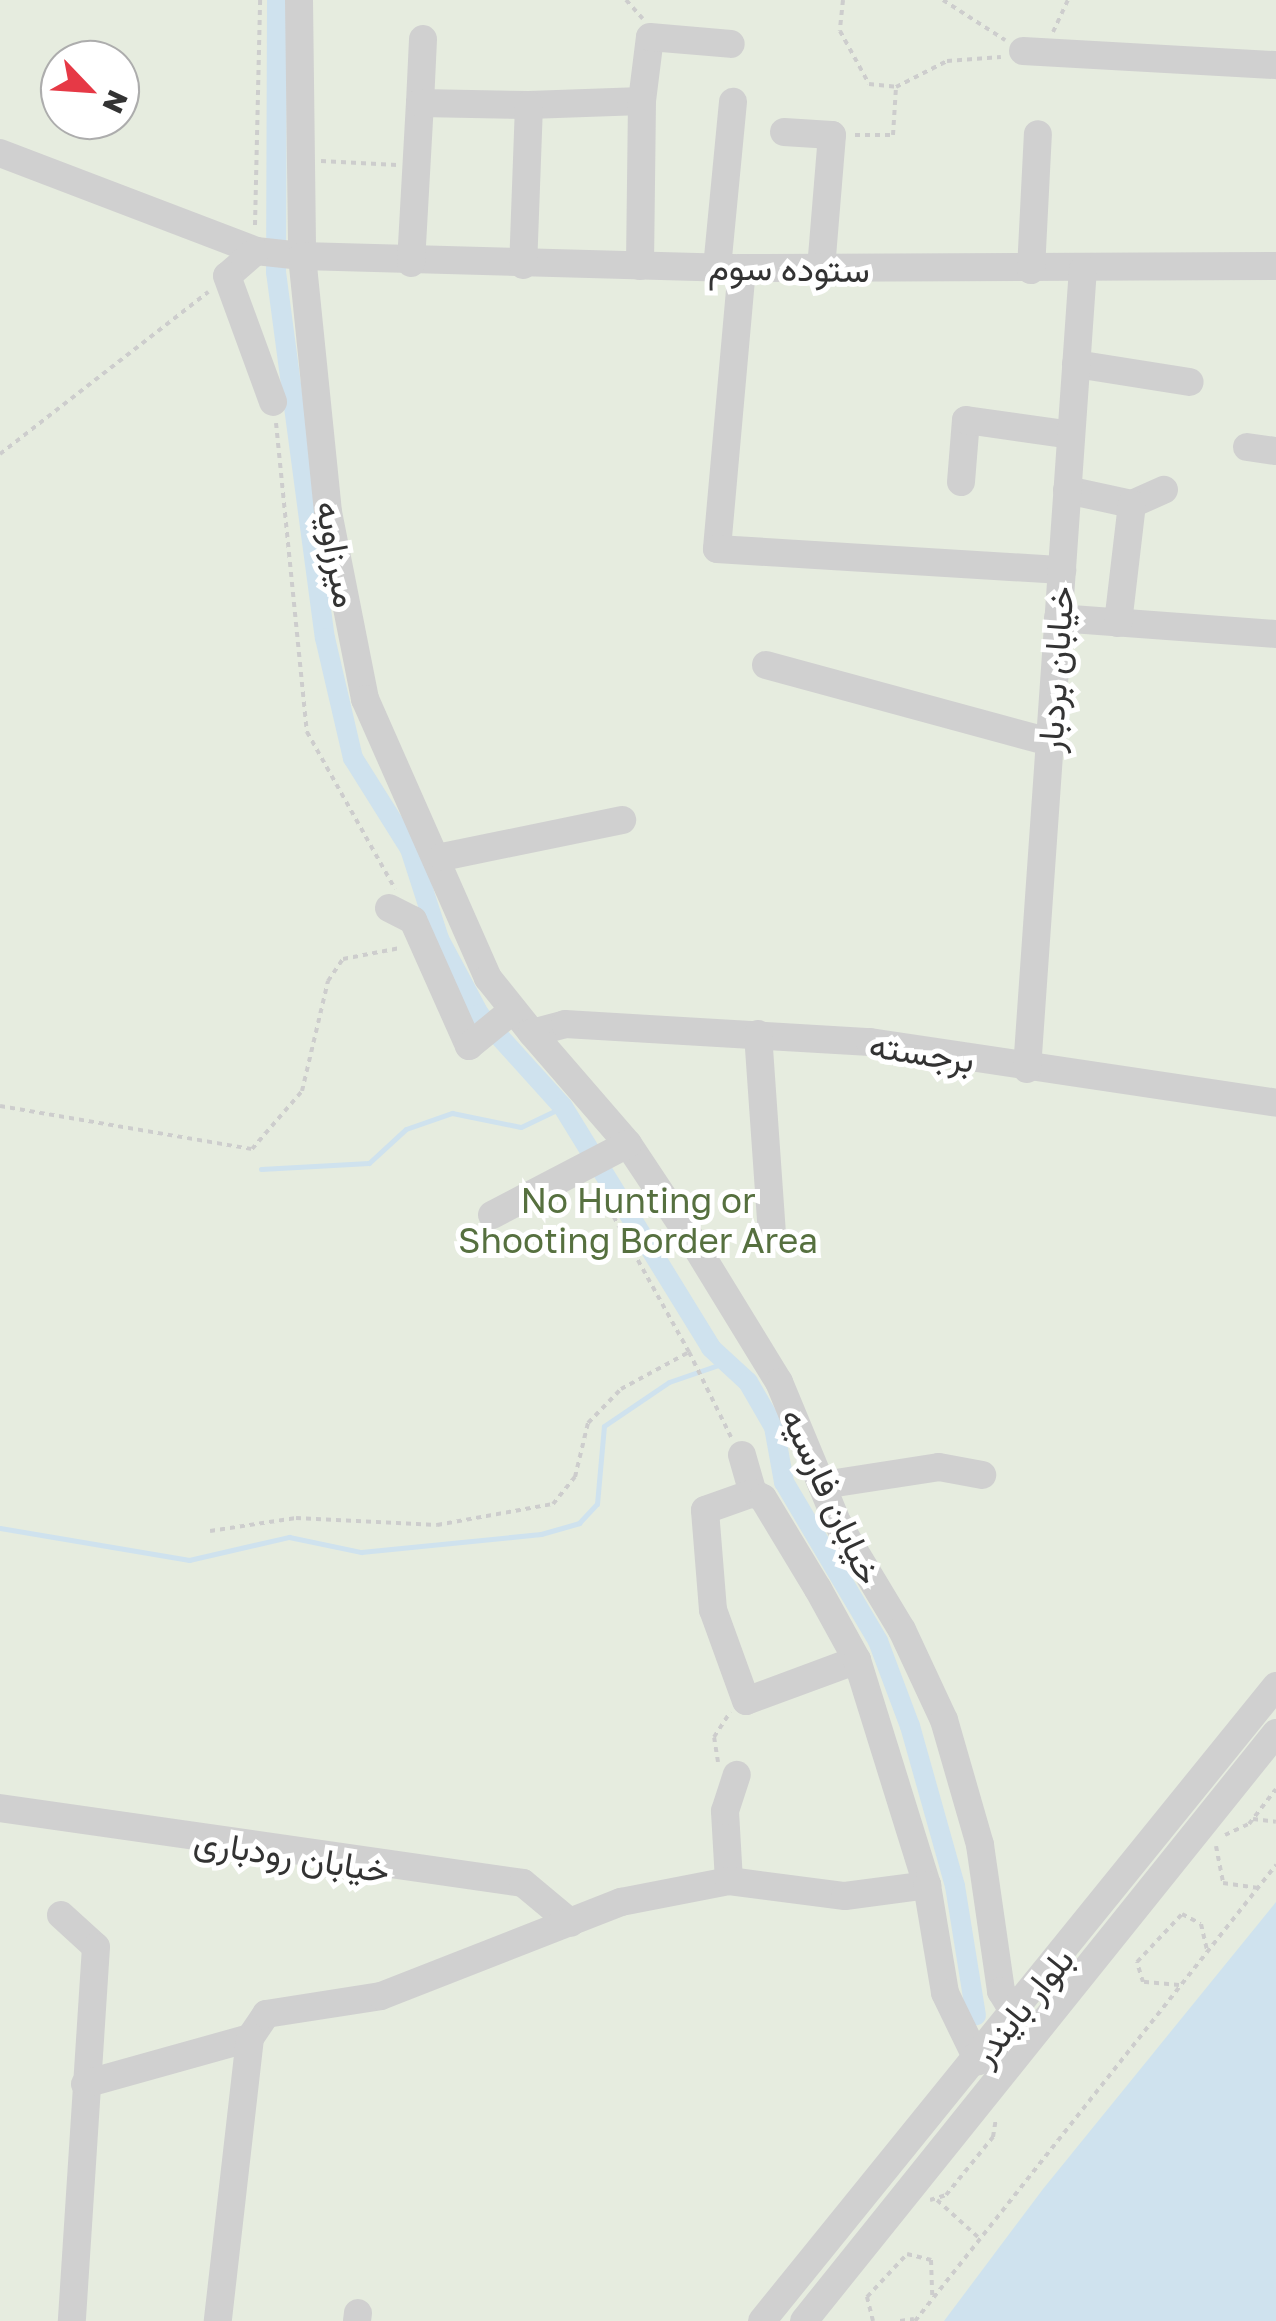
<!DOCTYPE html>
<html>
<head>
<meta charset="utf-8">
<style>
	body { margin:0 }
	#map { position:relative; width:1276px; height:2321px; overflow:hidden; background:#fff; font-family:"Golos Text",Vazirmatn,sans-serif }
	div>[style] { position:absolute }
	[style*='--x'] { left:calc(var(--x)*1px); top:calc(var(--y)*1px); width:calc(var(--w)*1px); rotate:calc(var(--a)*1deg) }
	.green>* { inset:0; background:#e6ecdf }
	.water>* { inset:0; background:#cfe2ee }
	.stream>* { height:5px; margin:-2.5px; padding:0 2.5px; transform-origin:2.5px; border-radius:2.5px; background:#cfe2ee }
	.canal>* { height:20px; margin:-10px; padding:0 10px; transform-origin:10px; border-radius:10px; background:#cfe2ee }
	.path>* { height:4px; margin-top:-2px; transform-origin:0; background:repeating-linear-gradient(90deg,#cdcdcd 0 5px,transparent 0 10px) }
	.minor>* { height:28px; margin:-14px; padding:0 14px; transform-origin:14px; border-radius:14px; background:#d0d0d0 }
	span { translate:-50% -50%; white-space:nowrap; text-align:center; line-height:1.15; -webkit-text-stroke:10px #fff; paint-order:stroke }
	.street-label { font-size:35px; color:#333 }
	.park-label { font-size:35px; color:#56703f }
	.north { position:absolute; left:40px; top:40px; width:100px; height:100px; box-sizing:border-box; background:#fff; border:2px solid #adadad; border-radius:50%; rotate:115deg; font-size:28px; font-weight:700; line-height:40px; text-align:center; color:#333 }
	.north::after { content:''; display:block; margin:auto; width:35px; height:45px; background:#e63946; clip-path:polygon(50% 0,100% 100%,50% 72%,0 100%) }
</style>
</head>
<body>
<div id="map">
	<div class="green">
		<i style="clip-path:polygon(evenodd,0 0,1276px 0,1276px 2321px,0 2321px,0 0,60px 60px,120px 60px,120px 120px,60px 120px,60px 60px)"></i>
	</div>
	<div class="water">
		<i style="clip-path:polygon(1276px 1902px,1276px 2321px,944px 2321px,1043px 2189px)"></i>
	</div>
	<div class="stream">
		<i style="--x:261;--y:1169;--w:108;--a:-3.2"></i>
		<i style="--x:369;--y:1163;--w:50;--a:-42.6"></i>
		<i style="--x:406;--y:1129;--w:49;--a:-19.2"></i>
		<i style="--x:452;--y:1113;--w:70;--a:11.5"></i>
		<i style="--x:521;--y:1127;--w:47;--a:-25.5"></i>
		<i style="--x:0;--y:1528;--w:192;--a:9.6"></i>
		<i style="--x:189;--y:1560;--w:103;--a:-13"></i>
		<i style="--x:289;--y:1537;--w:74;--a:11.8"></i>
		<i style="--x:361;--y:1552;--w:181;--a:-5.7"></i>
		<i style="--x:541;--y:1534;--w:40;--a:-16"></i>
		<i style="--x:579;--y:1523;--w:26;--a:-47"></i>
		<i style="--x:597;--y:1504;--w:78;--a:-84.9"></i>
		<i style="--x:604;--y:1426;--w:78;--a:-34.1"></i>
		<i style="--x:669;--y:1382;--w:61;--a:-19"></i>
	</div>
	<div class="canal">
		<i style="--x:277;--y:0;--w:272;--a:90.2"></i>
		<i style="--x:276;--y:272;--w:369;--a:82.4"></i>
		<i style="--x:325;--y:638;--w:123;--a:76.9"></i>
		<i style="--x:353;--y:758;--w:107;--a:57.9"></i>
		<i style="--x:410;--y:849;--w:95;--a:72.1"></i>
		<i style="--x:439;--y:939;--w:85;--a:61.9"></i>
		<i style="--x:479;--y:1014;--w:125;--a:47.9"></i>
		<i style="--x:563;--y:1107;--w:283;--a:58.4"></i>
		<i style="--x:711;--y:1348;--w:50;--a:42.6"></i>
		<i style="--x:748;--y:1382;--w:52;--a:60"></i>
		<i style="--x:774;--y:1427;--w:56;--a:79.7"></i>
		<i style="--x:784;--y:1482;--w:185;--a:59.4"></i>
		<i style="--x:878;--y:1641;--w:91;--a:69.4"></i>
		<i style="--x:910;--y:1726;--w:166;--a:74.3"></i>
		<i style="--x:955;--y:1886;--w:131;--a:80.8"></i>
	</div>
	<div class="path">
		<i style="--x:626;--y:0;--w:25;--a:48"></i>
		<i style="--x:843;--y:0;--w:31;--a:96"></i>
		<i style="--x:840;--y:31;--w:60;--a:61.3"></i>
		<i style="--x:869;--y:84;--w:27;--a:6"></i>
		<i style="--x:896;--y:87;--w:57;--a:-27"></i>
		<i style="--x:947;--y:61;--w:54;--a:-4.2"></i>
		<i style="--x:943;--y:0;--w:74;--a:32.8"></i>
		<i style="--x:1053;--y:32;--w:35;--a:-65"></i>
		<i style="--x:855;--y:135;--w:38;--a:0"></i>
		<i style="--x:893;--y:135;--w:48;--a:-86.4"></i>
		<i style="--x:321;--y:161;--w:76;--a:3"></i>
		<i style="--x:255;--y:225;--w:225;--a:-88.7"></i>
		<i style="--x:276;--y:423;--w:311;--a:84.3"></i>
		<i style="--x:307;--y:732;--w:180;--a:60.7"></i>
		<i style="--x:0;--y:454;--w:264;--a:-37.9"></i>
		<i style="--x:0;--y:1106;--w:256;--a:9.7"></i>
		<i style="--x:252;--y:1149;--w:77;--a:-49.2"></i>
		<i style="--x:302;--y:1091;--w:113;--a:-76.7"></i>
		<i style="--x:328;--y:981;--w:27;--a:-56"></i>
		<i style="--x:343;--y:959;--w:58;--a:-10.9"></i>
		<i style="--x:689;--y:1352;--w:95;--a:63.7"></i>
		<i style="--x:210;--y:1531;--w:87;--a:-8.6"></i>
		<i style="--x:296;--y:1518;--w:141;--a:2.8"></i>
		<i style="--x:437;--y:1525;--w:118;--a:-10.3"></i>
		<i style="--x:553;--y:1504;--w:35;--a:-51"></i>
		<i style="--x:575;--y:1477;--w:56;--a:-76.5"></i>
		<i style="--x:588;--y:1423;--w:47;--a:-45.9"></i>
		<i style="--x:621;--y:1389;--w:77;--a:-28.6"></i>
		<i style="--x:689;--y:1352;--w:191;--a:-119.1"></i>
		<i style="--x:718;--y:1762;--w:25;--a:-99"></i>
		<i style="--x:714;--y:1737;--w:30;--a:-57"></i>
		<i style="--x:1253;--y:1819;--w:23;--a:7"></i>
		<i style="--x:1225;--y:1835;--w:26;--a:-25"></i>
		<i style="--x:1249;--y:1824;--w:44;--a:-52.4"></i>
		<i style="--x:1216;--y:1846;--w:38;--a:79"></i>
		<i style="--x:1223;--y:1883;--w:34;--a:8"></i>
		<i style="--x:1179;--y:1985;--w:36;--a:-175"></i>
		<i style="--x:1143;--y:1982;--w:21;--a:-107"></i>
		<i style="--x:1137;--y:1962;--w:66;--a:-46.8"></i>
		<i style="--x:1182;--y:1914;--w:21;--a:28"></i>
		<i style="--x:1201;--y:1924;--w:28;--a:77"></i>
		<i style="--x:930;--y:2200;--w:17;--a:-17"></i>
		<i style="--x:946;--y:2195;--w:75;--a:-51"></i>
		<i style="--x:993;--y:2137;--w:19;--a:-81"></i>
		<i style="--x:937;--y:2200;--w:55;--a:42.1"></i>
		<i style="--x:873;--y:2321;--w:25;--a:-104"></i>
		<i style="--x:867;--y:2297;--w:59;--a:-47.1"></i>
		<i style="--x:907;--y:2254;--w:25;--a:14"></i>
		<i style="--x:931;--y:2260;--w:37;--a:88"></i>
		<i style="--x:900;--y:2321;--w:14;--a:-8"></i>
		<i style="--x:915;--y:2321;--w:582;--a:-51.63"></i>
	</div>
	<div class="minor">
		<i style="--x:299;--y:0;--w:256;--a:89.3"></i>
		<i style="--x:302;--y:256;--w:257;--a:84.2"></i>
		<i style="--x:328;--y:512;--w:191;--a:78.8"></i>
		<i style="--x:365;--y:699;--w:305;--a:66.2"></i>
		<i style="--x:488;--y:978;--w:70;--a:51.3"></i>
		<i style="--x:532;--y:1033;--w:34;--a:-15"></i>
		<i style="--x:565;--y:1024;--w:306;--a:3.4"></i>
		<i style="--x:870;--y:1042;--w:411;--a:8.5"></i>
		<i style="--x:1023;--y:51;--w:253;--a:3.2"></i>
		<i style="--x:642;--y:101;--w:64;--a:-82.9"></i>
		<i style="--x:650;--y:37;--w:81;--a:4.9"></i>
		<i style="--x:420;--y:103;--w:64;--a:-87.3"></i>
		<i style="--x:529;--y:105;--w:113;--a:-2"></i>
		<i style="--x:642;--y:101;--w:165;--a:90.7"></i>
		<i style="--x:784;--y:132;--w:48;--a:3.6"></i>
		<i style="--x:832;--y:135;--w:134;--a:94.7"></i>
		<i style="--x:0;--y:153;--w:274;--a:20.9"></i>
		<i style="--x:256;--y:251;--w:46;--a:6.2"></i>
		<i style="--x:302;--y:256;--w:440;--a:1.6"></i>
		<i style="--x:742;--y:268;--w:534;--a:-0.21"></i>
		<i style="--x:256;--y:251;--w:38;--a:139"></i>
		<i style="--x:227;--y:276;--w:134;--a:69.9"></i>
		<i style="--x:411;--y:263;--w:160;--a:-86.8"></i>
		<i style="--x:420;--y:103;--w:109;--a:1.1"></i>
		<i style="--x:529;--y:105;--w:160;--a:92.1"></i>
		<i style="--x:717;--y:268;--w:167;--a:-84.5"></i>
		<i style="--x:742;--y:268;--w:282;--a:95.1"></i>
		<i style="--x:717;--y:549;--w:346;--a:3.5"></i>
		<i style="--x:1031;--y:270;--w:136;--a:-87.1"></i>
		<i style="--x:1076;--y:364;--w:115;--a:9"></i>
		<i style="--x:1247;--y:447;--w:29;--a:8"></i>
		<i style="--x:961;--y:482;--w:62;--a:-85.4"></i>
		<i style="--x:966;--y:420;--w:106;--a:8.1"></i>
		<i style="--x:1067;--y:490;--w:66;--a:12.2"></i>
		<i style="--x:1132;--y:504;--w:35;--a:-24"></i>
		<i style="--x:1058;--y:618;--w:219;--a:4.2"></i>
		<i style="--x:1118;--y:623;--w:120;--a:-83.3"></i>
		<i style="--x:766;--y:665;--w:294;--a:15.2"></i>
		<i style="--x:442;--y:857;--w:184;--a:-11.6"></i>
		<i style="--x:389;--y:908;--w:27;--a:27"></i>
		<i style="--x:413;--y:920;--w:138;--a:66"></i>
		<i style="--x:469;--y:1046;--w:57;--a:-39.3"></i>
		<i style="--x:532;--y:1033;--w:147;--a:49.1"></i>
		<i style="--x:628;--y:1144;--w:121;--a:56.4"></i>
		<i style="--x:695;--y:1245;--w:161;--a:58.5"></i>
		<i style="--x:779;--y:1382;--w:152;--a:67.5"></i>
		<i style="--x:837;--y:1522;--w:126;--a:59"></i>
		<i style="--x:902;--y:1630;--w:99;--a:65"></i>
		<i style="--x:944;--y:1720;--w:130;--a:73.9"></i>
		<i style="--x:980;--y:1845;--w:148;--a:81.8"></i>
		<i style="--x:1001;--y:1991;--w:26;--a:59"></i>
		<i style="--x:758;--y:1034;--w:199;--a:86"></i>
		<i style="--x:1027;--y:1069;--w:802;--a:-86"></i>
		<i style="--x:492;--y:1215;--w:153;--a:-27.6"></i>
		<i style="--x:742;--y:1455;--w:40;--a:74"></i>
		<i style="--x:823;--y:1485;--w:117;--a:-8.8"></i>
		<i style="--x:939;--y:1467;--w:44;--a:10.5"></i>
		<i style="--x:857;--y:1660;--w:118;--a:159.7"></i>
		<i style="--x:746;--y:1701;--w:97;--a:-109.9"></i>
		<i style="--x:713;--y:1610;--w:100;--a:-94.6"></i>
		<i style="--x:705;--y:1510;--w:51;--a:-19.5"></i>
		<i style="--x:753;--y:1493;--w:11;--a:27"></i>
		<i style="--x:763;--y:1498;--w:106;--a:58.9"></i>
		<i style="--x:818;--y:1589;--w:81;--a:61.2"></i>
		<i style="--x:857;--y:1660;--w:236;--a:72.7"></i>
		<i style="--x:0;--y:1808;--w:528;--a:8.16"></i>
		<i style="--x:523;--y:1883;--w:62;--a:39.8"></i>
		<i style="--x:729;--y:1881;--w:70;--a:-93.3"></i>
		<i style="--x:725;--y:1811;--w:38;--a:-72"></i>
		<i style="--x:61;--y:1915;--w:47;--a:42.4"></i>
		<i style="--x:96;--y:1947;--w:375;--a:93.7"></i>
		<i style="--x:250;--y:2038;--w:29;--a:-56"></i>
		<i style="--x:266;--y:2014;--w:116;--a:-8.9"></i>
		<i style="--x:381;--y:1996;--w:258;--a:-21.4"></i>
		<i style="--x:621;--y:1902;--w:110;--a:-11"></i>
		<i style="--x:729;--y:1881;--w:117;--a:7.4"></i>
		<i style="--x:845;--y:1896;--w:83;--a:-7.6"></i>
		<i style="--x:927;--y:1885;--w:109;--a:80.5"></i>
		<i style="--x:945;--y:1993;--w:76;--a:64.1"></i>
		<i style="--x:85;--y:2084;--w:171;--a:-15.6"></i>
		<i style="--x:250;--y:2038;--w:285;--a:96.5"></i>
		<i style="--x:357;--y:2321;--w:8;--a:-83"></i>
		<i style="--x:762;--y:2321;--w:817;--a:-51.01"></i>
		<i style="--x:804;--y:2321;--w:754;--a:-51.25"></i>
	</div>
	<div class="street-label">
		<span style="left:789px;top:268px;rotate:1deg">ستوده سوم</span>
		<span style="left:338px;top:554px;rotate:80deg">میرزاویه</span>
		<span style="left:1055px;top:669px;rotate:-86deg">خیابان بردبار</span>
		<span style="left:922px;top:1052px;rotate:9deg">برجسته</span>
		<span style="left:832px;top:1496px;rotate:65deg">خیابان فارسیه</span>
		<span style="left:292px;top:1855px;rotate:9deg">خیابان رودباری</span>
		<span style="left:1022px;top:2006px;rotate:-51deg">بلوار بایندر</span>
	</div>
	<div class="park-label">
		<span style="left:638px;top:1220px">No Hunting or<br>Shooting Border Area</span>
	</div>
	<div class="north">N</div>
</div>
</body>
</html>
